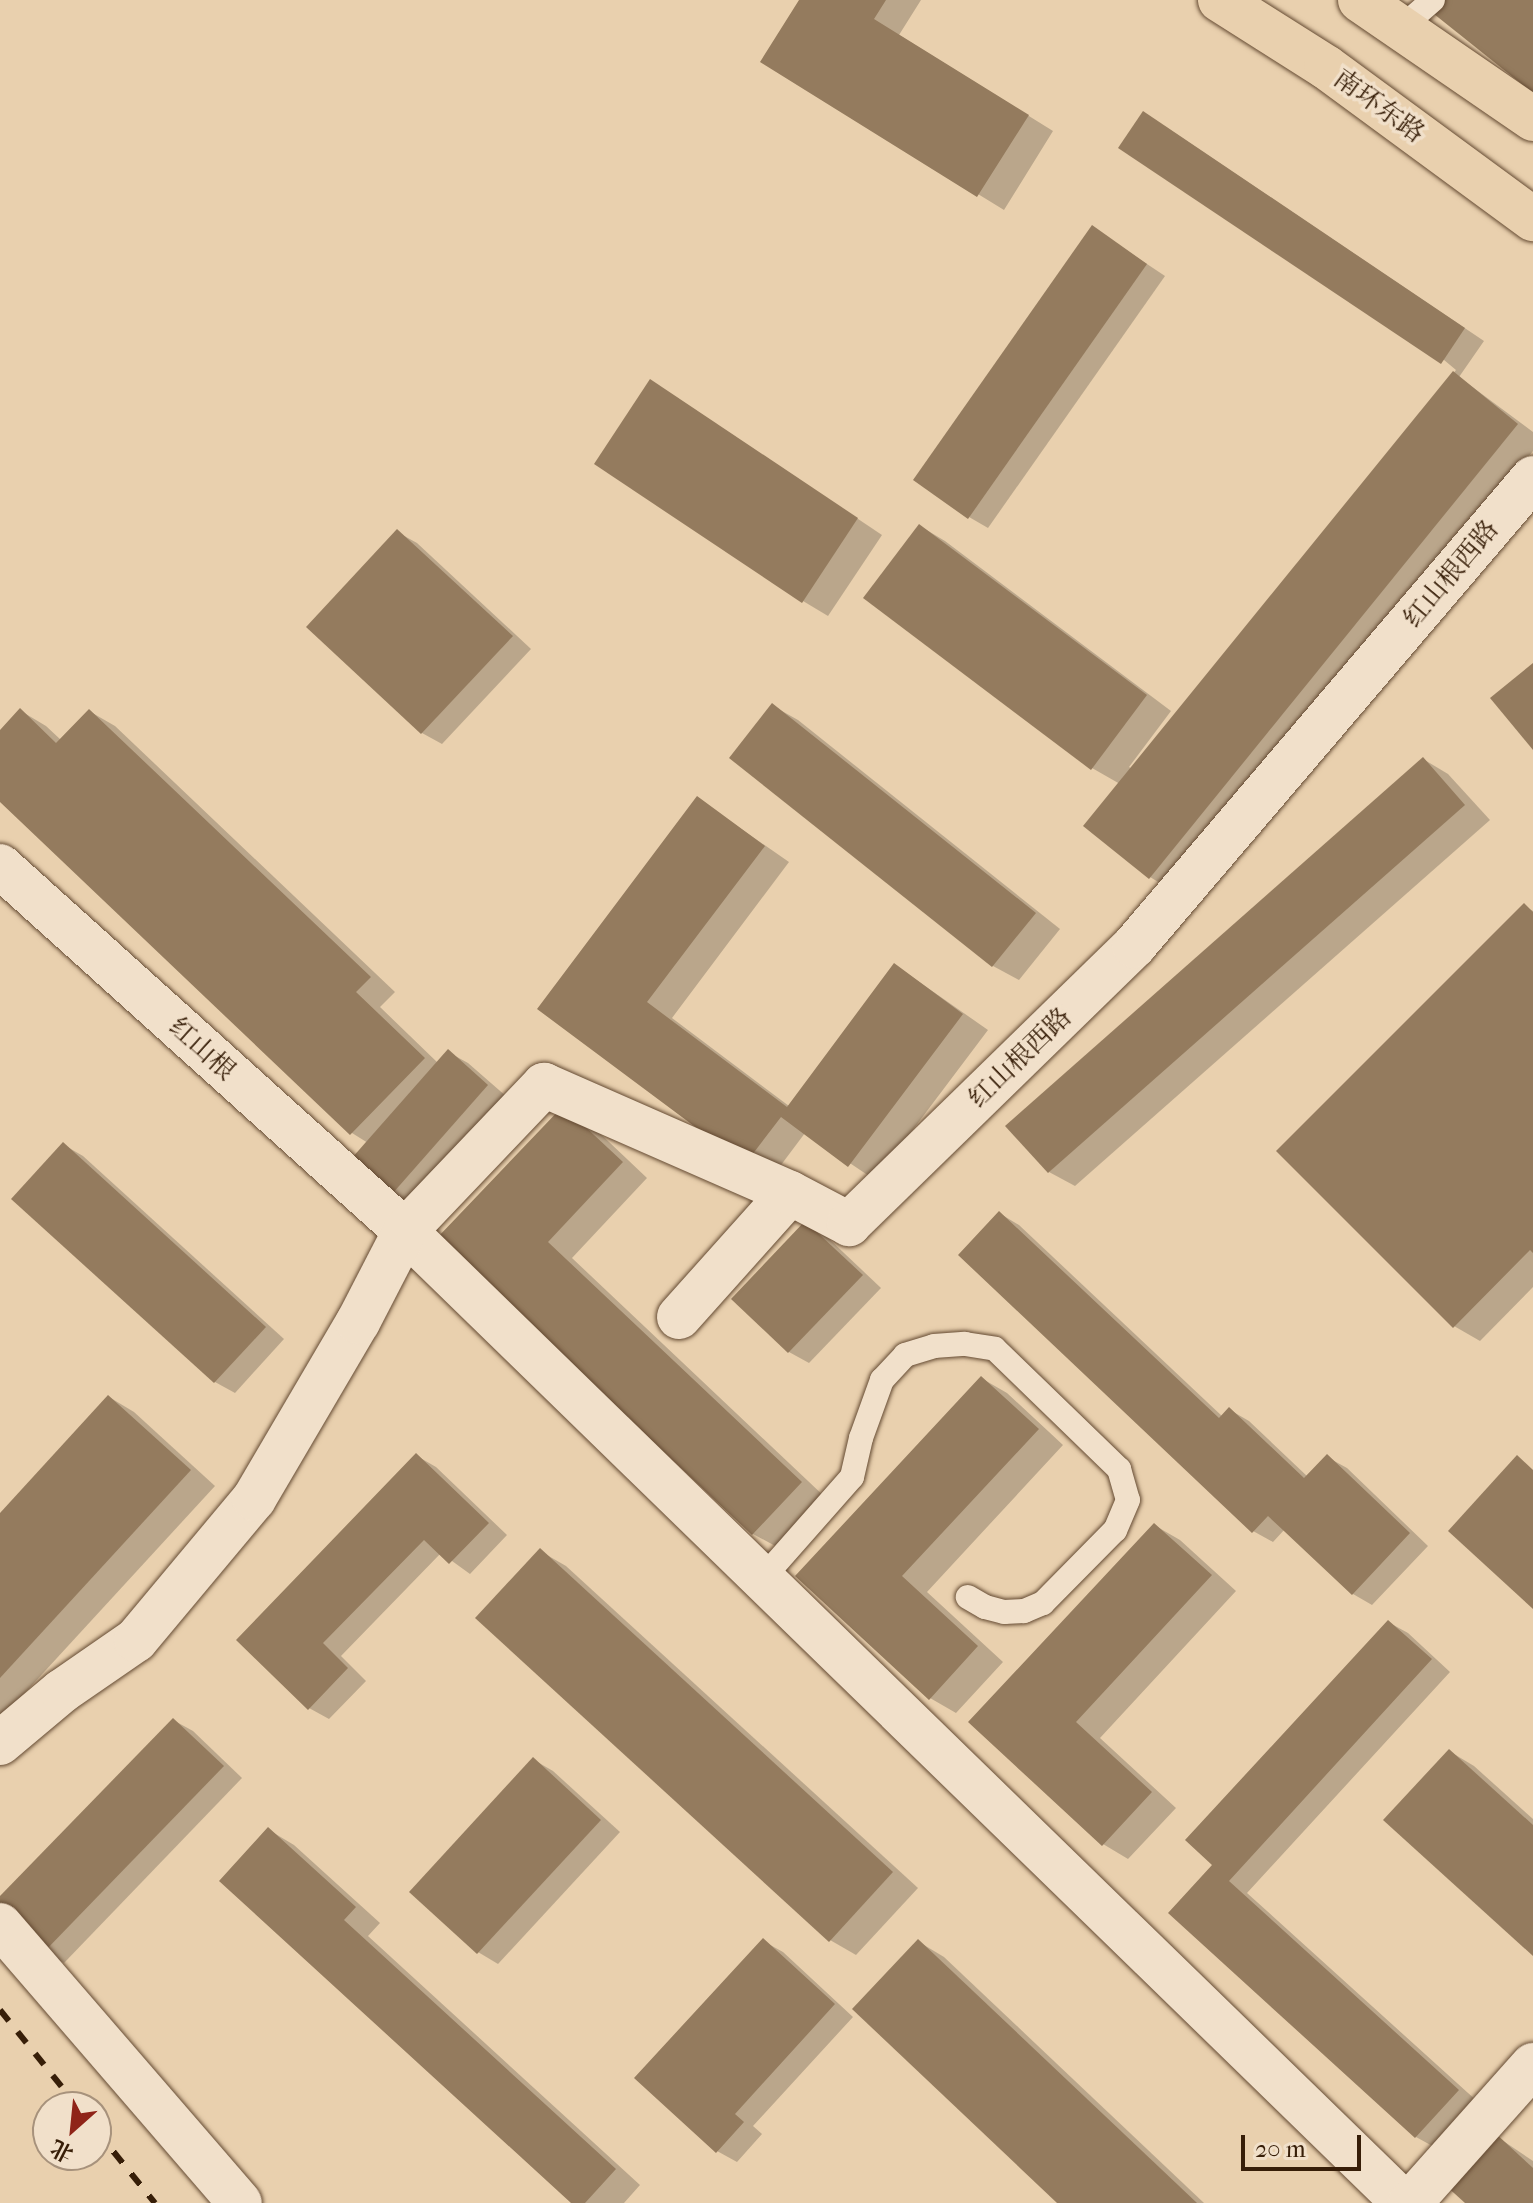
<!DOCTYPE html>
<html>
<head>
<meta charset="utf-8">
<style>
	body { margin:0 }
	#map { position:relative; width:1533px; height:2203px; overflow:hidden; background:#e9d0ae; font-family:"IM FELL French Canon","Noto Serif SC",serif }
	div>[style] { position:absolute }
	[style*='--x'] { left:calc(var(--x)*1px); top:calc(var(--y)*1px); width:calc(var(--w)*1px); rotate:calc(var(--a)*1deg) }
	.shadow>* { inset:0; background:#0003 }
	.building>* { inset:0; background:#947b5e }
	.roads { filter:drop-shadow(0 0 2px #644a32) drop-shadow(0 0 2px #644a32) }
	.service>* { height:24px; margin:-12px; padding:0 12px; transform-origin:12px; border-radius:12px; background:#f1e0ca }
	.minor>* { height:44px; margin:-22px; padding:0 22px; transform-origin:22px; border-radius:22px; background:#f1e0ca }
	.trunk>* { height:44px; margin:-22px; padding:0 22px; transform-origin:22px; border-radius:22px; background:#e9d0ae }
	.rail>* { height:6px; margin-top:-3px; transform-origin:0; background:repeating-linear-gradient(90deg,#371e08 0 14px,transparent 0 28px) }
	span { translate:-50% -50%; white-space:nowrap; text-align:center; line-height:1.15; -webkit-text-stroke:7px #f1e0ca; paint-order:stroke }
	.street-label { font-size:26px; color:#371e08 }
	.north { position:absolute; left:32px; top:2091px; width:80px; height:80px; box-sizing:border-box; background:#f1e0ca; border:2px solid #a7927c; border-radius:50%; rotate:207deg; font-size:22px; font-weight:700; line-height:32px; text-align:center; color:#371e08 }
	.north::after { content:''; display:block; margin:auto; width:28px; height:36px; background:#8f2418; clip-path:polygon(50% 0,100% 100%,50% 72%,0 100%) }
	.scale { position:absolute; left:1241px; top:2135px; width:120px; height:36px; box-sizing:border-box; border:4px solid #371e08; border-top:0; padding-left:10px; font-size:24px; line-height:28px; white-space:nowrap; color:#371e08; -webkit-text-stroke:6px #f1e0ca; paint-order:stroke }
</style>
</head>
<body>
<div id="map">
	<div class="shadow">
		<i style="clip-path:polygon(802px 0,921px 0,899px 35px,1053px 131px,1004px 210px,763px 62px)"></i>
		<i style="clip-path:polygon(1163px 125px,1484px 341px,1459px 377px,1533px 432px,1533px 451px,1175px 892px,1150px 877px,1120px 784px,1092px 768px,920px 526px,945px 541px,1171px 711px,1129px 767px,1132px 769px,1456px 370px)"></i>
		<i style="clip-path:polygon(1093px 228px,1165px 276px,988px 528px,969px 517px)"></i>
		<i style="clip-path:polygon(676px 397px,882px 535px,828px 616px,803px 601px)"></i>
		<i style="clip-path:polygon(397px 532px,417px 543px,531px 649px,442px 744px,422px 733px,309px 627px)"></i>
		<i style="clip-path:polygon(773px 706px,798px 720px,1060px 929px,1019px 980px,993px 966px,731px 757px)"></i>
		<i style="clip-path:polygon(21px 711px,46px 726px,61px 740px,89px 711px,115px 726px,395px 992px,380px 1007px,438px 1063px,448px 1052px,468px 1063px,507px 1097px,406px 1212px,386px 1201px,368px 1143px,352px 1133px,0 799px,0 733px)"></i>
		<i style="clip-path:polygon(1423px 759px,1448px 774px,1490px 820px,1075px 1186px,1049px 1172px)"></i>
		<i style="clip-path:polygon(698px 799px,789px 862px,672px 1018px,789px 1106px,895px 965px,988px 1030px,875px 1180px,805px 1133px,772px 1177px,540px 1008px)"></i>
		<i style="clip-path:polygon(1524px 906px,1533px 911px,1533px 1287px,1480px 1341px,1454px 1326px)"></i>
		<i style="clip-path:polygon(589px 1123px,647px 1178px,572px 1258px,826px 1498px,779px 1548px,753px 1534px,440px 1238px)"></i>
		<i style="clip-path:polygon(64px 1145px,83px 1156px,284px 1339px,235px 1393px,215px 1382px)"></i>
		<i style="clip-path:polygon(999px 1213px,1019px 1225px,1223px 1417px,1230px 1410px,1249px 1421px,1308px 1477px,1327px 1457px,1347px 1468px,1428px 1546px,1372px 1605px,1353px 1594px,1285px 1529px,1273px 1542px,1253px 1531px)"></i>
		<i style="clip-path:polygon(805px 1224px,825px 1235px,881px 1288px,809px 1363px,789px 1352px,734px 1299px)"></i>
		<i style="clip-path:polygon(981px 1378px,1007px 1393px,1063px 1445px,927px 1592px,1003px 1662px,956px 1713px,930px 1698px,798px 1576px)"></i>
		<i style="clip-path:polygon(109px 1397px,134px 1412px,215px 1486px,0 1720px,0 1516px)"></i>
		<i style="clip-path:polygon(417px 1456px,436px 1467px,507px 1535px,470px 1574px,441px 1553px,341px 1656px,366px 1681px,329px 1719px,309px 1708px,238px 1640px)"></i>
		<i style="clip-path:polygon(1154px 1525px,1180px 1540px,1236px 1591px,1100px 1738px,1176px 1808px,1128px 1859px,1103px 1844px,971px 1722px)"></i>
		<i style="clip-path:polygon(540px 1551px,566px 1566px,918px 1888px,856px 1955px,830px 1940px)"></i>
		<i style="clip-path:polygon(1388px 1622px,1408px 1633px,1450px 1672px,1247px 1893px,1478px 2102px,1436px 2148px,1416px 2137px,1215px 1864px)"></i>
		<i style="clip-path:polygon(173px 1720px,193px 1731px,242px 1778px,64px 1963px,45px 1952px,0 1899px)"></i>
		<i style="clip-path:polygon(1449px 1751px,1474px 1766px,1533px 1819px,1533px 1954px)"></i>
		<i style="clip-path:polygon(534px 1760px,553px 1771px,620px 1832px,498px 1964px,478px 1952px)"></i>
		<i style="clip-path:polygon(269px 1830px,294px 1845px,380px 1923px,368px 1936px,640px 2185px,624px 2203px,574px 2203px)"></i>
		<i style="clip-path:polygon(763px 1941px,783px 1952px,853px 2017px,753px 2126px,762px 2134px,737px 2162px,717px 2151px)"></i>
		<i style="clip-path:polygon(919px 1942px,944px 1957px,1204px 2203px,1060px 2203px)"></i>
		<i style="clip-path:polygon(1493px 2134px,1533px 2161px,1533px 2203px,1468px 2203px)"></i>
	</div>
	<div class="building">
		<i style="clip-path:polygon(799px 0,886px 0,874px 19px,1029px 115px,977px 197px,760px 62px)"></i>
		<i style="clip-path:polygon(1445px 0,1533px 0,1533px 93px,1434px 14px)"></i>
		<i style="clip-path:polygon(1143px 111px,1465px 328px,1441px 364px,1118px 148px)"></i>
		<i style="clip-path:polygon(1092px 225px,1147px 264px,968px 519px,913px 480px)"></i>
		<i style="clip-path:polygon(1453px 371px,1518px 424px,1149px 879px,1083px 826px)"></i>
		<i style="clip-path:polygon(650px 379px,858px 518px,802px 603px,594px 464px)"></i>
		<i style="clip-path:polygon(919px 524px,1147px 695px,1091px 770px,863px 598px)"></i>
		<i style="clip-path:polygon(397px 529px,513px 636px,421px 734px,306px 627px)"></i>
		<i style="clip-path:polygon(1533px 663px,1533px 750px,1490px 698px)"></i>
		<i style="clip-path:polygon(772px 703px,1036px 913px,992px 967px,729px 758px)"></i>
		<i style="clip-path:polygon(20px 708px,56px 743px,89px 709px,371px 977px,356px 992px,425px 1058px,350px 1135px,0 802px,0 730px)"></i>
		<i style="clip-path:polygon(1423px 757px,1465px 805px,1048px 1173px,1005px 1126px)"></i>
		<i style="clip-path:polygon(697px 796px,765px 846px,647px 1002px,787px 1107px,894px 963px,963px 1014px,848px 1167px,781px 1117px,745px 1164px,537px 1009px)"></i>
		<i style="clip-path:polygon(1524px 903px,1533px 912px,1533px 1253px,1530px 1250px,1453px 1328px,1276px 1151px)"></i>
		<i style="clip-path:polygon(448px 1049px,488px 1085px,385px 1202px,344px 1167px)"></i>
		<i style="clip-path:polygon(563px 1106px,623px 1162px,548px 1242px,802px 1482px,752px 1535px,437px 1238px)"></i>
		<i style="clip-path:polygon(63px 1142px,266px 1327px,214px 1383px,11px 1199px)"></i>
		<i style="clip-path:polygon(999px 1211px,1219px 1418px,1229px 1407px,1304px 1478px,1327px 1454px,1410px 1533px,1352px 1595px,1268px 1516px,1252px 1533px,958px 1255px)"></i>
		<i style="clip-path:polygon(805px 1221px,863px 1275px,788px 1353px,731px 1299px)"></i>
		<i style="clip-path:polygon(981px 1376px,1039px 1429px,902px 1576px,978px 1646px,929px 1700px,795px 1576px)"></i>
		<i style="clip-path:polygon(108px 1395px,191px 1470px,0 1678px,0 1513px)"></i>
		<i style="clip-path:polygon(416px 1453px,489px 1523px,449px 1564px,424px 1540px,323px 1643px,348px 1668px,308px 1710px,236px 1640px)"></i>
		<i style="clip-path:polygon(1517px 1455px,1533px 1470px,1533px 1609px,1448px 1531px)"></i>
		<i style="clip-path:polygon(1154px 1523px,1212px 1575px,1076px 1722px,1152px 1792px,1102px 1846px,968px 1722px)"></i>
		<i style="clip-path:polygon(540px 1548px,893px 1872px,829px 1942px,475px 1618px)"></i>
		<i style="clip-path:polygon(1388px 1620px,1432px 1659px,1229px 1881px,1459px 2090px,1415px 2138px,1168px 1913px,1212px 1865px,1185px 1840px)"></i>
		<i style="clip-path:polygon(173px 1718px,224px 1766px,43px 1953px,0 1912px,0 1896px)"></i>
		<i style="clip-path:polygon(1449px 1749px,1533px 1825px,1533px 1956px,1383px 1820px)"></i>
		<i style="clip-path:polygon(533px 1757px,601px 1820px,477px 1954px,409px 1892px)"></i>
		<i style="clip-path:polygon(268px 1827px,356px 1907px,344px 1920px,616px 2169px,585px 2203px,571px 2203px,219px 1881px)"></i>
		<i style="clip-path:polygon(763px 1938px,835px 2004px,735px 2114px,744px 2122px,716px 2153px,634px 2078px)"></i>
		<i style="clip-path:polygon(918px 1939px,1197px 2203px,1057px 2203px,852px 2009px)"></i>
		<i style="clip-path:polygon(1493px 2131px,1533px 2168px,1533px 2203px,1465px 2203px,1444px 2184px)"></i>
	</div>
	<div class="roads">
		<div class="service">
			<i style="--x:1402;--y:27;--w:41;--a:-41.1"></i>
			<i style="--x:762;--y:1579;--w:136;--a:-48.6"></i>
			<i style="--x:852;--y:1477;--w:40;--a:-77"></i>
			<i style="--x:861;--y:1438;--w:62;--a:-70.1"></i>
			<i style="--x:882;--y:1380;--w:34;--a:-47"></i>
			<i style="--x:905;--y:1355;--w:30;--a:-17"></i>
			<i style="--x:934;--y:1346;--w:31;--a:-4"></i>
			<i style="--x:965;--y:1344;--w:30;--a:9"></i>
			<i style="--x:995;--y:1349;--w:173;--a:44.1"></i>
			<i style="--x:1119;--y:1469;--w:32;--a:74"></i>
			<i style="--x:1128;--y:1500;--w:33;--a:113"></i>
			<i style="--x:1115;--y:1530;--w:103;--a:134.6"></i>
			<i style="--x:1043;--y:1603;--w:21;--a:157"></i>
			<i style="--x:1024;--y:1611;--w:20;--a:177"></i>
			<i style="--x:1004;--y:1612;--w:20;--a:-165"></i>
			<i style="--x:985;--y:1607;--w:20;--a:-150"></i>
		</div>
		<div class="minor">
			<i style="--x:0;--y:866;--w:545;--a:42.03"></i>
			<i style="--x:405;--y:1231;--w:1394;--a:44.22"></i>
			<i style="--x:679;--y:1317;--w:166;--a:-48.2"></i>
			<i style="--x:0;--y:1743;--w:81;--a:-40"></i>
			<i style="--x:62;--y:1691;--w:90;--a:-34.6"></i>
			<i style="--x:136;--y:1640;--w:184;--a:-50.1"></i>
			<i style="--x:254;--y:1499;--w:205;--a:-59.6"></i>
			<i style="--x:358;--y:1322;--w:102;--a:-62.7"></i>
			<i style="--x:405;--y:1231;--w:202;--a:-46.4"></i>
			<i style="--x:544;--y:1085;--w:269;--a:23.7"></i>
			<i style="--x:790;--y:1193;--w:67;--a:27.7"></i>
			<i style="--x:849;--y:1224;--w:398;--a:-44.3"></i>
			<i style="--x:1134;--y:946;--w:615;--a:-49.55"></i>
			<i style="--x:0;--y:1925;--w:367;--a:49.2"></i>
			<i style="--x:1410;--y:2203;--w:185;--a:-48.3"></i>
		</div>
		<div class="trunk">
			<i style="--x:1220;--y:0;--w:125;--a:32.3"></i>
			<i style="--x:1326;--y:67;--w:257;--a:36.3"></i>
			<i style="--x:1360;--y:0;--w:210;--a:34.5"></i>
		</div>
	</div>
	<div class="rail">
		<i style="--x:0;--y:2010;--w:124;--a:51.2"></i>
		<i style="--x:96;--y:2130;--w:94;--a:51.1"></i>
	</div>
	<div class="street-label">
		<span style="left:1379px;top:106px;rotate:36deg">南环东路</span>
		<span style="left:1451px;top:574px;rotate:-50deg">红山根西路</span>
		<span style="left:202px;top:1049px;rotate:42deg">红山根</span>
		<span style="left:1020px;top:1058px;rotate:-44deg">红山根西路</span>
	</div>
	<div class="north">北</div>
	<div class="scale">20 m</div>
</div>
</body>
</html>
